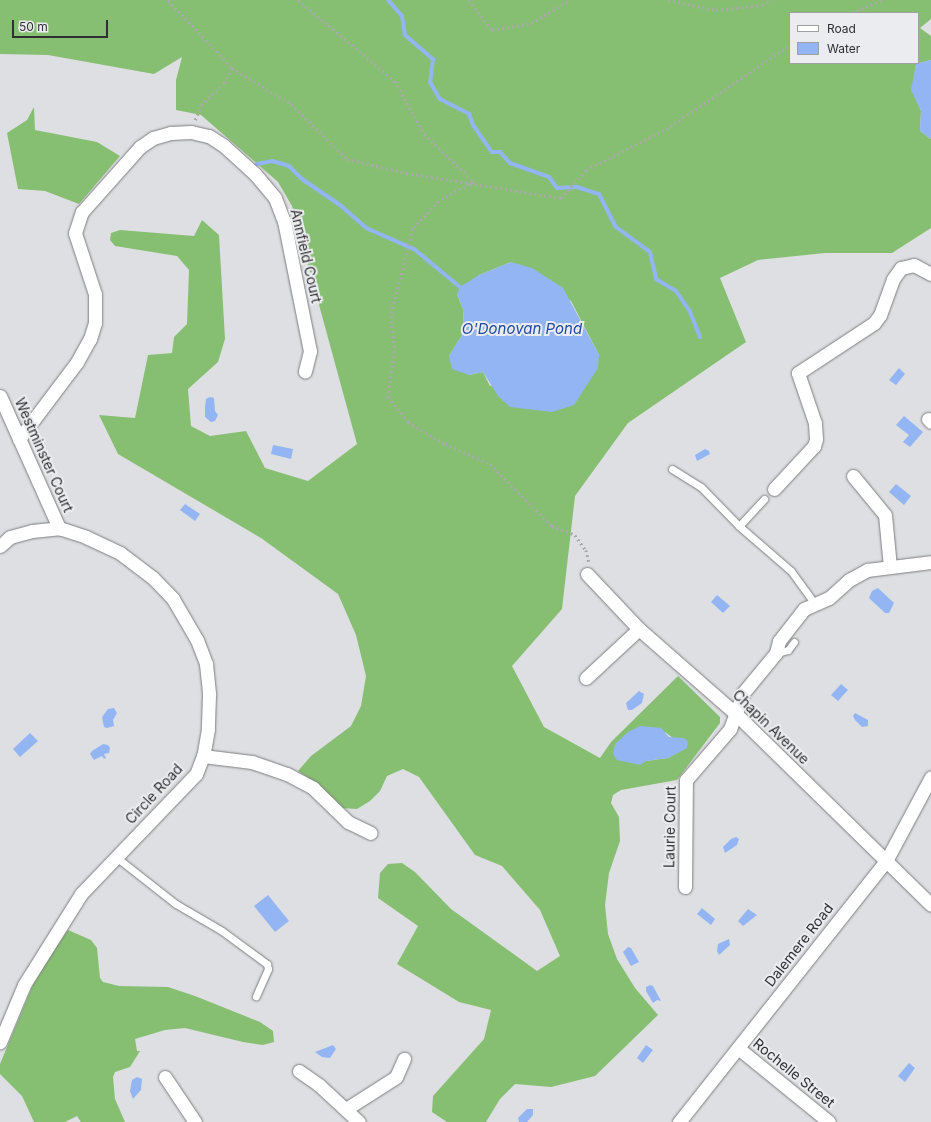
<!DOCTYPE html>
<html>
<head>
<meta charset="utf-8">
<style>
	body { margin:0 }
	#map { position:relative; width:931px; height:1122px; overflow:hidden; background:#dedfe2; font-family:Inter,sans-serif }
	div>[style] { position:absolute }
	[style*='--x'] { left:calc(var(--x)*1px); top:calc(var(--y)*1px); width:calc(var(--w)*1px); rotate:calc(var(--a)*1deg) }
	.forest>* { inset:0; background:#87bf72 }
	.water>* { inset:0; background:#93b5f3 }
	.stream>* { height:4px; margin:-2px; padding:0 2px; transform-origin:2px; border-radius:2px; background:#93b5f3 }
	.path>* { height:2.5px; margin-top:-1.25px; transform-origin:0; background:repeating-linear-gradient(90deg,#a8a9ab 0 2px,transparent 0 5px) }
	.roads { filter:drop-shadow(0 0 1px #7d7d81) drop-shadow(0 0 1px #7d7d81) }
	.service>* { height:7px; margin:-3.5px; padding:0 3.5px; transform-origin:3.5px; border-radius:3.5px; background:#fff }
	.minor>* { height:13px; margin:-6.5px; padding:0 6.5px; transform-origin:6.5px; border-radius:6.5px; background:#fff }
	span { translate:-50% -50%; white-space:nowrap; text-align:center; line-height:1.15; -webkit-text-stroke:4px #ebecef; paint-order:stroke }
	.street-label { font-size:14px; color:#303032 }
	.water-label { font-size:15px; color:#1f4ba4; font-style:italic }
	.legend { position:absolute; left:789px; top:12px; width:130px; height:52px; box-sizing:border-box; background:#ebecef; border:1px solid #a0a1a3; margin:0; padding:5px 7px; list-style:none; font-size:12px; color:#303032 }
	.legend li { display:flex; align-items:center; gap:8px; height:20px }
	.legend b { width:20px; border:1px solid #a0a1a3 }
	.scale { position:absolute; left:12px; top:20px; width:96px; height:18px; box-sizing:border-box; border:2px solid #303032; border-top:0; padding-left:5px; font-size:12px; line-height:14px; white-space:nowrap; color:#303032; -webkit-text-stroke:3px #ebecef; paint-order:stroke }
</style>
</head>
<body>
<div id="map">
	<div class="forest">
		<i style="clip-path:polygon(evenodd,0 0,931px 0,931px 19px,920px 28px,931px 36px,931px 60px,916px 64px,912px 90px,921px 111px,920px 131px,931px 139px,931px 228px,892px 253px,825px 253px,758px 260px,720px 278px,746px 342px,628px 423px,575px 496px,562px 609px,512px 666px,544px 727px,600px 758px,611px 742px,678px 676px,720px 717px,720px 723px,677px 780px,621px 790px,613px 795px,611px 803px,619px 817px,620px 841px,609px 873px,605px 905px,608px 934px,617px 959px,635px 988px,658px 1015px,595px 1076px,551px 1087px,515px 1084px,500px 1099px,486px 1122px,447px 1122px,432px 1112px,433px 1096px,484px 1039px,491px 1010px,459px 1002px,397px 964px,418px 926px,378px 898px,380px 873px,388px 864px,402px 863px,415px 872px,451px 909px,537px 971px,560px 956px,540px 910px,502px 866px,475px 855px,419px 777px,403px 769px,387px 776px,380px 791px,370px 801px,357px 809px,340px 808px,317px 784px,298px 771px,311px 756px,351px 726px,361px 706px,366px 676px,356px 635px,338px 594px,261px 538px,118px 454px,99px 415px,135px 418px,148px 355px,172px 353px,174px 337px,187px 324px,189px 270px,177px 256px,115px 246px,110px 240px,111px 233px,120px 230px,194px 236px,202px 220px,219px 235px,225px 339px,218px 362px,188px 389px,191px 426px,210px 436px,246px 431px,265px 468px,308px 481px,357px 444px,292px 206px,278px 182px,201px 115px,176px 110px,176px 80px,182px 57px,154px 74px,48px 55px,0 54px,0 0,790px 13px,918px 13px,918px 63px,790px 63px,790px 13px,0 0,511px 262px,571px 301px,599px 355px,490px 386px,483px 372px,469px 375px,449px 356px,464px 332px,463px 309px,457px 294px,479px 275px,511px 262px,0 0,665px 732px,686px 748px,668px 758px,646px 761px,665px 732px)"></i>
		<i style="clip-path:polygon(34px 107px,35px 130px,97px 142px,120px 156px,79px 204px,45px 191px,18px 189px,7px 133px,27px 120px)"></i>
		<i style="clip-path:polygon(68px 930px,91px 940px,97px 948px,100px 978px,103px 982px,119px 986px,168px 987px,195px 996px,260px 1022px,273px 1031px,274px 1042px,263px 1045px,243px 1042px,185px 1028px,165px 1030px,135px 1039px,137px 1051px,140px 1051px,130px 1067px,115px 1072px,113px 1077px,115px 1099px,125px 1122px,81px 1122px,77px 1116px,65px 1122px,34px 1122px,22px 1096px,0 1074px,0 1064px,40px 968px)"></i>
	</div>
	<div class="water">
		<i style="clip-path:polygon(931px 60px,931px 139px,920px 131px,921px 111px,911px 90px,916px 64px)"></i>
		<i style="clip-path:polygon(511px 262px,532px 268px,563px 288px,599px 355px,598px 368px,574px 405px,552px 412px,510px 407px,498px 396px,483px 372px,469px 375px,452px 369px,449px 356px,464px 332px,463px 309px,457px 294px,460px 287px,479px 275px)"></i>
		<i style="clip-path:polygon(899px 368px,905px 374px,896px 385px,889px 380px)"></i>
		<i style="clip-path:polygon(210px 397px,214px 398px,215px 411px,218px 415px,215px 421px,211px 422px,205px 417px,205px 407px,206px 399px)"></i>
		<i style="clip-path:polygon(904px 416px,923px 432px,910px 447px,903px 442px,909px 435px,896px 425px)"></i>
		<i style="clip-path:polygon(273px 445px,293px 449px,291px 459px,271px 454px)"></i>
		<i style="clip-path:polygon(705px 449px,709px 451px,710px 454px,697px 461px,695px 455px)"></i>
		<i style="clip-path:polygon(896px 484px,911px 496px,904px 505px,889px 492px)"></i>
		<i style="clip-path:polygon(185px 504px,200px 514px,195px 521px,180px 510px)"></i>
		<i style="clip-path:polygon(878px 588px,894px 603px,889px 613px,885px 613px,869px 598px,872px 591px)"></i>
		<i style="clip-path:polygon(717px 595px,730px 606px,723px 613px,711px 602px)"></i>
		<i style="clip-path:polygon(841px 684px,848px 690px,838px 701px,831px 695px)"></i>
		<i style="clip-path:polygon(639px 691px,644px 694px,642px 703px,632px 710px,628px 710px,626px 703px)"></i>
		<i style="clip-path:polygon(114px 708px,117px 713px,113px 720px,114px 726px,107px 728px,104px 727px,102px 717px,108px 709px)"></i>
		<i style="clip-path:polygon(855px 713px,868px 720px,868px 726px,862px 727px,855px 720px,853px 716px)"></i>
		<i style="clip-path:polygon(640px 726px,661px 728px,669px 737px,684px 738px,688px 742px,687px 748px,668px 758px,646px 761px,640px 765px,617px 760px,613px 754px,615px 744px,628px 732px)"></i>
		<i style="clip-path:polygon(30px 733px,38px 741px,20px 757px,13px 749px)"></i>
		<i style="clip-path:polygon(103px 744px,108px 745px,110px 748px,109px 753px,104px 754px,106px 758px,104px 759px,102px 756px,94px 760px,90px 754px,92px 751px)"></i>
		<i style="clip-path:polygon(736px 837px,739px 839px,737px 845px,725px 853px,723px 847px,731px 839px)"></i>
		<i style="clip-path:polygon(268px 895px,289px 921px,275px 932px,254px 906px)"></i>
		<i style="clip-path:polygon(702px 908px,715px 919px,711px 925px,697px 914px)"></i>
		<i style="clip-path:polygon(748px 909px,757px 915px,743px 926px,738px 921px)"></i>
		<i style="clip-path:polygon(729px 939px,730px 945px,719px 955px,717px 951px,718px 944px)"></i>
		<i style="clip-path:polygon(628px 947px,631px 948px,639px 962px,631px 966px,623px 952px)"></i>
		<i style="clip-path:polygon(650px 985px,653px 986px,661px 1001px,657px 1000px,653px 1003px,646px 991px,646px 987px)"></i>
		<i style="clip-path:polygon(333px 1045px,336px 1049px,330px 1058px,322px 1057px,315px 1052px)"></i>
		<i style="clip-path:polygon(646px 1045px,653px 1050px,643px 1063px,637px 1058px)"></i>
		<i style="clip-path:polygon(909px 1063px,915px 1068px,905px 1082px,898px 1076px)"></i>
		<i style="clip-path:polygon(137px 1077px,142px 1079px,141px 1090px,133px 1099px,130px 1091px,132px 1080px)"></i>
		<i style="clip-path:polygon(527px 1109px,533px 1109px,533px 1115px,527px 1122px,519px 1122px,518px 1118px)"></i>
	</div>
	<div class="stream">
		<i style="--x:388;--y:0;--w:21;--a:49"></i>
		<i style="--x:402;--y:16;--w:19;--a:81"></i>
		<i style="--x:405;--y:35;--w:37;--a:41"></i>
		<i style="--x:433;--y:59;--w:23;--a:97"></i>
		<i style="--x:430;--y:82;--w:20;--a:60"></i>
		<i style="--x:440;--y:99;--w:33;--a:27"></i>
		<i style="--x:469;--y:114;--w:12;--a:70"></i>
		<i style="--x:473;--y:125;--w:33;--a:55"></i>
		<i style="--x:492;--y:152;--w:8;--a:0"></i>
		<i style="--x:500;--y:152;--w:15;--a:48"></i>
		<i style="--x:510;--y:163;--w:41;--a:19.7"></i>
		<i style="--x:549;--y:177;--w:14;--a:54"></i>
		<i style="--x:557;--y:188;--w:20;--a:-3"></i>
		<i style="--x:577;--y:187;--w:23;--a:18"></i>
		<i style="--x:599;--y:194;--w:37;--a:63"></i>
		<i style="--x:616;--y:227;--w:42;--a:36.3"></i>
		<i style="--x:650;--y:252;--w:28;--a:77"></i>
		<i style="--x:656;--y:279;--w:23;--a:31"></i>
		<i style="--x:676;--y:291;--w:25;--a:56"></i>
		<i style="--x:690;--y:312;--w:27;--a:68"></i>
		<i style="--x:257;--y:164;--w:15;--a:-11"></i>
		<i style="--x:272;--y:161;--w:18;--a:16"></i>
		<i style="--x:289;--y:166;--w:18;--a:45"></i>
		<i style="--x:302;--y:179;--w:46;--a:34.4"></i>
		<i style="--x:340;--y:205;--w:35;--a:41"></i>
		<i style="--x:366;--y:228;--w:52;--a:23.6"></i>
		<i style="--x:414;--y:249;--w:60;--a:39.6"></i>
	</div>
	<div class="path">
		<i style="--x:168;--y:0;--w:93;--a:46.7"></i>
		<i style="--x:232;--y:68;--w:69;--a:31.4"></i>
		<i style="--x:291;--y:104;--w:78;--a:44.5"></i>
		<i style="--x:347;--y:159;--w:61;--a:13.3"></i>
		<i style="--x:406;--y:173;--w:157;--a:9.2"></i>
		<i style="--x:561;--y:198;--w:38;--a:-48"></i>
		<i style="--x:586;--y:170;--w:90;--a:-27.1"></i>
		<i style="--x:666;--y:129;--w:150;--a:-34.1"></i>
		<i style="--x:298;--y:0;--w:126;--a:39.9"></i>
		<i style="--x:395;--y:81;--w:60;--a:61.3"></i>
		<i style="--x:424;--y:134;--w:69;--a:43.8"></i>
		<i style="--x:474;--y:182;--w:40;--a:152"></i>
		<i style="--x:439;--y:201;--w:38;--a:133"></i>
		<i style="--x:413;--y:229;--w:90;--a:104.2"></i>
		<i style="--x:391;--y:316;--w:35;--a:83"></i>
		<i style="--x:395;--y:351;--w:47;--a:98.7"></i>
		<i style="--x:388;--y:397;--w:32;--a:51"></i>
		<i style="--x:408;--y:422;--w:43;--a:30.7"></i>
		<i style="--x:445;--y:444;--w:49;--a:24"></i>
		<i style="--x:490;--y:464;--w:88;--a:45"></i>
		<i style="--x:552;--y:526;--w:25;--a:21"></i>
		<i style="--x:575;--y:535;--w:19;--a:54"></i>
		<i style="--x:586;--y:550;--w:12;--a:76"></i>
		<i style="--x:469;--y:0;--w:38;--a:53"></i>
		<i style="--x:492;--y:30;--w:40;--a:-10"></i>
		<i style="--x:531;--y:23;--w:45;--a:-30.5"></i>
		<i style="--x:668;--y:0;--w:49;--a:11.8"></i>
		<i style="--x:716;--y:10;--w:46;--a:-6.2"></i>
		<i style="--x:762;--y:5;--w:11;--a:-27"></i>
		<i style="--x:852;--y:13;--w:32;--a:-24"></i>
		<i style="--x:195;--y:120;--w:16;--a:-68"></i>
		<i style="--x:201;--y:105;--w:32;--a:-44"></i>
		<i style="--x:224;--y:83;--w:17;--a:-62"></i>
	</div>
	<div class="roads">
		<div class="service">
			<i style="--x:672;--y:469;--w:34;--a:32"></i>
			<i style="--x:701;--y:487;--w:54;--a:45.7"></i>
			<i style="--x:739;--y:526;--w:69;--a:40.9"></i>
			<i style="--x:791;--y:571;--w:41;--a:54"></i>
			<i style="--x:739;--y:526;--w:37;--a:-47"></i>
			<i style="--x:776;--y:653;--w:12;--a:-14"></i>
			<i style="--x:788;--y:650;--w:10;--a:-53"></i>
			<i style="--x:116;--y:857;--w:76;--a:38.1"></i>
			<i style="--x:176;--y:904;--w:53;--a:30.4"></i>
			<i style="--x:222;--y:931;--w:56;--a:36.3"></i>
			<i style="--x:267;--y:964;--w:5;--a:79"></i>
			<i style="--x:268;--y:969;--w:30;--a:114"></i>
		</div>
		<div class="minor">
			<i style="--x:0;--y:396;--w:145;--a:65.9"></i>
			<i style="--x:928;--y:419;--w:4;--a:45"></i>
			<i style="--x:19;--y:439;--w:96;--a:-53"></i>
			<i style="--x:77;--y:362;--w:26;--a:-61"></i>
			<i style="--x:90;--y:339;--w:17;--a:-73"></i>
			<i style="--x:95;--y:323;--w:29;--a:-90"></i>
			<i style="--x:95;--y:294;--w:64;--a:-108.2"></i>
			<i style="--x:75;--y:233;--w:22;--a:-72"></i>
			<i style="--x:82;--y:212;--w:87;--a:-48.3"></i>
			<i style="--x:140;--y:147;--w:16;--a:-35"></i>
			<i style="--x:153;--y:138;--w:19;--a:-16"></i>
			<i style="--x:171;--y:133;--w:20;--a:-3"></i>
			<i style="--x:191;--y:132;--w:18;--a:13"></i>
			<i style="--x:209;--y:136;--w:17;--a:33"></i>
			<i style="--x:223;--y:145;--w:43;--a:42.2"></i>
			<i style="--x:255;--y:174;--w:31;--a:50"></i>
			<i style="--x:275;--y:198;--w:25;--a:69"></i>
			<i style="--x:284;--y:221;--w:133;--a:78.7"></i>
			<i style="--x:310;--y:351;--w:21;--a:104"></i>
			<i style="--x:853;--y:476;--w:50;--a:50.6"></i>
			<i style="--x:885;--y:515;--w:52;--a:84.5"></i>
			<i style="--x:774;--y:489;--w:59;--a:-47.1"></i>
			<i style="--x:814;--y:446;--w:7;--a:-74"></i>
			<i style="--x:816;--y:439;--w:16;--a:-94"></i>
			<i style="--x:815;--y:423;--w:53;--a:-108.8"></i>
			<i style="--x:798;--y:373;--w:91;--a:-33.3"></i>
			<i style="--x:874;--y:323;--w:10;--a:-53"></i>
			<i style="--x:880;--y:315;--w:38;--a:-70"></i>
			<i style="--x:893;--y:279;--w:14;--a:-54"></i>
			<i style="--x:901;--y:268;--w:13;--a:-13"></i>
			<i style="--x:914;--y:265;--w:19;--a:28"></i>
			<i style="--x:0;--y:546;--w:13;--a:-42"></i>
			<i style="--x:10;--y:537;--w:23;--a:-15"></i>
			<i style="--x:32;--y:531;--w:27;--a:-6"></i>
			<i style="--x:59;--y:528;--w:28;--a:18"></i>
			<i style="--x:86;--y:537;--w:38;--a:25"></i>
			<i style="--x:120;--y:553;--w:41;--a:37.1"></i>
			<i style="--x:153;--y:578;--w:29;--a:46"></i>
			<i style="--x:173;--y:599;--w:48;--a:59.7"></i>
			<i style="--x:197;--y:640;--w:26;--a:69"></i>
			<i style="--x:206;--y:664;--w:31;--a:84"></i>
			<i style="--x:209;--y:695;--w:34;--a:92"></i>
			<i style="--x:208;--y:729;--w:27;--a:100"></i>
			<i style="--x:203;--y:756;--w:19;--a:111"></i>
			<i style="--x:196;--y:774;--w:166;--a:133.8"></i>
			<i style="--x:81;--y:894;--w:107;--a:122.1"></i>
			<i style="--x:24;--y:985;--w:62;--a:112.8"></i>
			<i style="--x:587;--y:574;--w:76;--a:46.6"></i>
			<i style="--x:639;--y:629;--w:128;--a:41.2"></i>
			<i style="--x:735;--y:713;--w:274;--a:44.4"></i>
			<i style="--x:586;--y:678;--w:72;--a:-42.8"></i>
			<i style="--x:203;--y:756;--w:49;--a:7"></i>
			<i style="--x:252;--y:762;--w:37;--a:19"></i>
			<i style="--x:287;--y:774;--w:30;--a:28"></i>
			<i style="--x:313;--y:788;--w:49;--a:44.2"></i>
			<i style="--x:348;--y:822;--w:25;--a:26"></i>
			<i style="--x:685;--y:887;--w:107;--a:-89.5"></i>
			<i style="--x:686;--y:780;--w:67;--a:-49.2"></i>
			<i style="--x:730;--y:729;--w:38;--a:-70"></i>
			<i style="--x:743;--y:693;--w:52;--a:-50.5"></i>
			<i style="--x:776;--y:653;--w:12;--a:-76"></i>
			<i style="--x:779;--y:641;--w:41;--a:-52"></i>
			<i style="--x:804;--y:609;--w:27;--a:-24"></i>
			<i style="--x:829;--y:598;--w:27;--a:-42"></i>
			<i style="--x:849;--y:580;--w:21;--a:-29"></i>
			<i style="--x:867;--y:570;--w:64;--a:-7.1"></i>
			<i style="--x:738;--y:1048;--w:117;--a:39.1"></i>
			<i style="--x:299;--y:1071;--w:24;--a:35"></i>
			<i style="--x:319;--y:1085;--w:54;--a:42.8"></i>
			<i style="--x:165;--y:1077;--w:54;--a:56.3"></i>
			<i style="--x:346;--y:1109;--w:59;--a:-32.6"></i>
			<i style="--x:396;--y:1077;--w:20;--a:-66"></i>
			<i style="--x:679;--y:1122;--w:333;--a:-51.6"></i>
			<i style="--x:886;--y:861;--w:95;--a:-61.8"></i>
		</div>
	</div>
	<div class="street-label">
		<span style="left:306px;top:256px;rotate:77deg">Annfield Court</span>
		<span style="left:44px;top:455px;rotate:66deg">Westminster Court</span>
		<span style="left:771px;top:727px;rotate:44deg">Chapin Avenue</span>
		<span style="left:154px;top:794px;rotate:-47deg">Circle Road</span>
		<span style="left:670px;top:827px;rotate:-89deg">Laurie Court</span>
		<span style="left:799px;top:945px;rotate:-52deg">Dalemere Road</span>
		<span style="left:794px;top:1073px;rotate:39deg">Rochelle Street</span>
	</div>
	<div class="water-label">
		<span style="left:522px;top:329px">O'Donovan Pond</span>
	</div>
	<ul class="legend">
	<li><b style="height:5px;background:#fff"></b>Road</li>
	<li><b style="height:11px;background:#93b5f3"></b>Water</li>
	</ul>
	<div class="scale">50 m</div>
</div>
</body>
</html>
